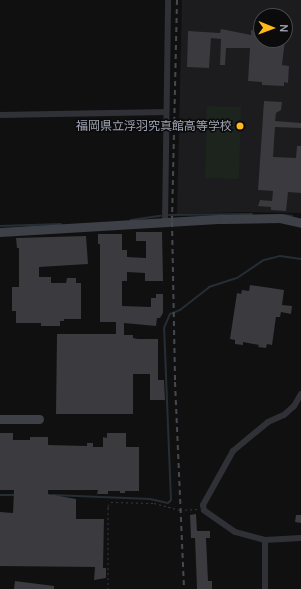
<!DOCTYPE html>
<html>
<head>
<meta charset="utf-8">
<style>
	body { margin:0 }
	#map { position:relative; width:301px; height:589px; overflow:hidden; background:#101011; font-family:Manrope,"Noto Sans JP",sans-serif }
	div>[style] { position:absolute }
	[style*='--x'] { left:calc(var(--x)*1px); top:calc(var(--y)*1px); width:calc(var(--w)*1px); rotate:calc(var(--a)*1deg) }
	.built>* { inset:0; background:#1c1c1e }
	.green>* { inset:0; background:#1c241d }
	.stream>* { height:2px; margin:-1px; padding:0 1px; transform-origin:1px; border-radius:1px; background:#252e35 }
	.building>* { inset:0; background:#3a3a3f }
	.path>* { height:1px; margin-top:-0.5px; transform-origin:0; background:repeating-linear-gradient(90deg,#36383e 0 2px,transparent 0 5px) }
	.street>* { height:6px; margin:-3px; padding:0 3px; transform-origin:3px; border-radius:3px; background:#303137 }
	.secondary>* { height:9px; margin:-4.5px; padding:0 4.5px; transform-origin:4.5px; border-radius:4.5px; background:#3e4047 }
	.rail>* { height:2px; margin-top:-1px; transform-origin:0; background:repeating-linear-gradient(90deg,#474950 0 5px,transparent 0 9px) }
	.dots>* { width:11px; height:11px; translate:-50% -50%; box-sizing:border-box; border:2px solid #0b0b0c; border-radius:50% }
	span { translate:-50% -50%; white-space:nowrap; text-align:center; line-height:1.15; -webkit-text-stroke:3px #0b0b0c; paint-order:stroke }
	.poi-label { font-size:12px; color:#a0a5b3 }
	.right { translate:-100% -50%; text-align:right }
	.north { position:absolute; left:253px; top:8px; width:40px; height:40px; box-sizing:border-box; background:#0b0b0c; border:1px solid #47494f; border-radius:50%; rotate:91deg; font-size:11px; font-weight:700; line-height:16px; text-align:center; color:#a0a5b3 }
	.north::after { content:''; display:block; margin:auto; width:14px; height:18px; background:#ffb91a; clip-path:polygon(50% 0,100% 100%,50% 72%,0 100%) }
</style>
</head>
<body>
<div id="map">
	<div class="built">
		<i style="clip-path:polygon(evenodd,182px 0,301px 0,301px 213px,241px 212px,177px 214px,182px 0,261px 16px,285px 16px,285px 40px,261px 40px,261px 16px)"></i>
	</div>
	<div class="green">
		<i style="clip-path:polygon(207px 106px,241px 107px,239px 179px,205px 178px)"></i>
	</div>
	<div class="stream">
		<i style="--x:169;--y:215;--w:83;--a:-0.7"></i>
		<i style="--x:284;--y:215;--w:8;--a:7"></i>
		<i style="--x:131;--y:220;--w:30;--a:-8"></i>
		<i style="--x:0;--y:226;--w:61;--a:-1.9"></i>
		<i style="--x:0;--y:495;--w:15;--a:0"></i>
		<i style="--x:53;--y:495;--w:97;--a:2.4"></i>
		<i style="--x:150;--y:499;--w:18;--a:13"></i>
		<i style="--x:168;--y:503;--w:4;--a:-45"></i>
		<i style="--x:171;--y:500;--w:172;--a:-92.3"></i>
		<i style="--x:164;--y:328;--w:15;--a:-67"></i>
		<i style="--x:170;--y:314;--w:11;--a:-22"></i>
		<i style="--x:180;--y:310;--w:37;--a:-38"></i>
		<i style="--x:209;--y:287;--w:29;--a:-18"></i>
		<i style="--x:237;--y:278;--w:32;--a:-34"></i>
		<i style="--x:264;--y:260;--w:16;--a:-14"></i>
		<i style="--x:280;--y:256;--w:21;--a:8"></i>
	</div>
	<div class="building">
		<i style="clip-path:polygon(221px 29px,251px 35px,251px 30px,261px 31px,261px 40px,285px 40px,282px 65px,289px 66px,288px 83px,284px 82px,284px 86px,262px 85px,262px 82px,248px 81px,250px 48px,226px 48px,225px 65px,220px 65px,221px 39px,211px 38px,209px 68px,187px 67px,188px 31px,220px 33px)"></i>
		<i style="clip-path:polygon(264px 101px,282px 102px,281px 110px,276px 113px,275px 121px,301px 123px,301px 128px,275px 127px,273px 157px,296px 158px,297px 146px,301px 146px,301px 193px,288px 192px,286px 211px,271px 210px,271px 207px,258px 206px,260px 200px,272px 201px,273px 191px,258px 190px)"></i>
		<i style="clip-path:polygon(136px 232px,162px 232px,163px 281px,145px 281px,145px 273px,127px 272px,127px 281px,122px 281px,122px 306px,151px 307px,151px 298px,156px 298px,156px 294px,163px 294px,163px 313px,160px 318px,157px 318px,156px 326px,124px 323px,124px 335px,133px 335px,133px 338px,138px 339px,158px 339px,158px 380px,164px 380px,165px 400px,150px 400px,150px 374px,133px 374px,133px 414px,56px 414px,57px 334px,116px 334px,116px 322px,100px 322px,100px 244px,98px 244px,98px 234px,122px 234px,122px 250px,127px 250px,127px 257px,146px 258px,146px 241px,136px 241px)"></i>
		<i style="clip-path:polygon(86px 236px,88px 264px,39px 267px,39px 277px,51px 277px,51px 283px,66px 283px,67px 278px,76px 278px,76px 283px,81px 283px,81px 319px,64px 319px,64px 321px,60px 321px,60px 326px,41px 326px,41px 323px,16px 323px,16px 311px,12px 311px,12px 287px,19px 287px,19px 248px,17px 248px,16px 238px)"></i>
		<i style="clip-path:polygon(250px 285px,284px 290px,282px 305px,292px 306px,291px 314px,281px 312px,280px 317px,276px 317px,272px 345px,267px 344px,266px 348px,258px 347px,259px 345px,243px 342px,243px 345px,235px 344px,235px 340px,230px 339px,237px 293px,241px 294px,242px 290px,249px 291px)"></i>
		<i style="clip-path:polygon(0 433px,13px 433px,13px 440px,30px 440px,30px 437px,48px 437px,48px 445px,87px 446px,87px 443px,93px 443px,93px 447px,103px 447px,103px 437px,107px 438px,107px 433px,126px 433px,126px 447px,139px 447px,139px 491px,125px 491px,125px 493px,120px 493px,120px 491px,108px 491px,108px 494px,97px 494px,98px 490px,48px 490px,48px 494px,76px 499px,76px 519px,104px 519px,103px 568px,106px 568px,106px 578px,94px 580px,95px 567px,0 566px,0 512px,13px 513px,14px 490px,0 490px)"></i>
		<i style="clip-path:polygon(196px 514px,197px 531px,210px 531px,210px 538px,206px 538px,208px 581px,212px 581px,212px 589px,197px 589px,195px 538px,191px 538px,190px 515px)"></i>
		<i style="clip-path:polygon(296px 515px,301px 515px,301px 523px,295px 522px)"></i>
		<i style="clip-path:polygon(15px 581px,54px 586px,54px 589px,14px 589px)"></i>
	</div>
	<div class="path">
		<i style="--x:108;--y:589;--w:83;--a:-90"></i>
		<i style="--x:108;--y:506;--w:5;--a:-53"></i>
		<i style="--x:111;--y:502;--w:43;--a:1.3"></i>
		<i style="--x:154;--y:503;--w:27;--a:15"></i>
		<i style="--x:180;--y:510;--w:18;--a:-3"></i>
	</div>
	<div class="street">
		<i style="--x:0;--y:115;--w:166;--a:-1"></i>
		<i style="--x:165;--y:223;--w:223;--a:-89.2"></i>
		<i style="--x:265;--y:540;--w:31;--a:-165"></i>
		<i style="--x:235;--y:532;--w:38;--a:-145"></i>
		<i style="--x:204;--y:510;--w:5;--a:-101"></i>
		<i style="--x:203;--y:505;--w:62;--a:-60.9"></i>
		<i style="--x:233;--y:451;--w:45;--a:-39.6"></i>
		<i style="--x:268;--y:422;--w:17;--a:-24"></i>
		<i style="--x:284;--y:415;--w:13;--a:-42"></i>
		<i style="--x:294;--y:406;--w:14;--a:-60"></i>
		<i style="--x:265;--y:589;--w:49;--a:-90"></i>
		<i style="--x:265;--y:540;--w:36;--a:-3"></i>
	</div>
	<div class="secondary">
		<i style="--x:0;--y:232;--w:222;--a:-3.4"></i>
		<i style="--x:222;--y:219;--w:58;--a:-1"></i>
		<i style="--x:280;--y:218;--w:22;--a:13"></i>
		<i style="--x:0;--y:419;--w:39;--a:0"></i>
	</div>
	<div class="rail">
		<i style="--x:177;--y:0;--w:222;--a:91.3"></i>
		<i style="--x:172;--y:222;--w:160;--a:88.9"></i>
		<i style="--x:175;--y:382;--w:207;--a:87.5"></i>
	</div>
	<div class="dots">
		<i style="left:240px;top:126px;background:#ffb91a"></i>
	</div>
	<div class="poi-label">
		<span class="right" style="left:232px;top:126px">福岡県立浮羽究真館高等学校</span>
	</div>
	<div class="north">N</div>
</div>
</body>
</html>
